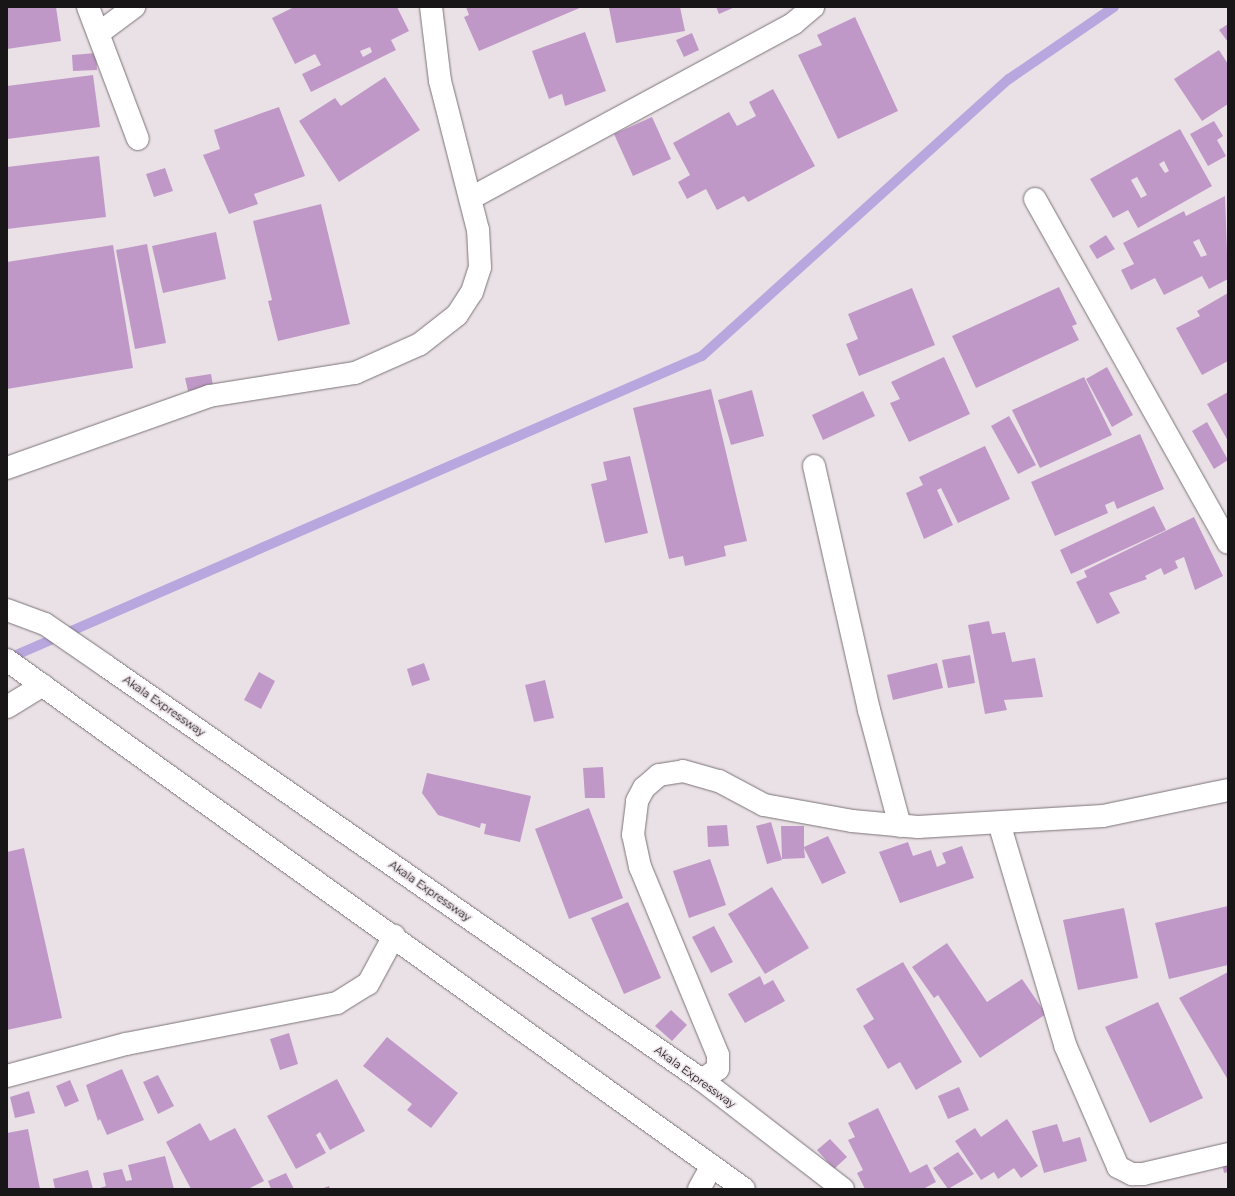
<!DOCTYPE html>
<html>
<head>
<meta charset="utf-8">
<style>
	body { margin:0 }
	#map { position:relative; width:1235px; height:1196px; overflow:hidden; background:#eae1e6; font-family:Montserrat,sans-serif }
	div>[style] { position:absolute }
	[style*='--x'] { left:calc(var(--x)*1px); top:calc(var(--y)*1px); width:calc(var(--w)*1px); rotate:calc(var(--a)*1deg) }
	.stream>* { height:10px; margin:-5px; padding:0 5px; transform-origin:5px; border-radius:5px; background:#b8a7df }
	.building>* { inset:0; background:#c098c8 }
	.roads { filter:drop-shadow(0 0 1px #7b7377) drop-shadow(0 0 1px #7b7377) }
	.street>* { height:22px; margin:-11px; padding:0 11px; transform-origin:11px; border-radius:11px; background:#fff }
	.primary>* { height:22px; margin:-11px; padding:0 11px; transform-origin:11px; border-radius:11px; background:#fff }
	span { translate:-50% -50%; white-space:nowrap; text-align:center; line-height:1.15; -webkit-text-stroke:3px #eae1e6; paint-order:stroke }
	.street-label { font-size:11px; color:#191618 }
	.frame { position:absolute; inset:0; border:8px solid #191618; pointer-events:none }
</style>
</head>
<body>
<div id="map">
	<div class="stream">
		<i style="--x:7;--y:659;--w:758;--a:-23.56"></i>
		<i style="--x:702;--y:356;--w:413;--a:-42.1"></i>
		<i style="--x:1009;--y:79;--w:127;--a:-34.4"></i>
	</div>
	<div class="building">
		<i style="clip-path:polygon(7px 7px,56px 7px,61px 41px,7px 49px)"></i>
		<i style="clip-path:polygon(evenodd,294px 7px,397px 7px,409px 31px,391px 40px,396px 50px,311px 92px,302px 74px,321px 65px,315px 54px,295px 64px,272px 18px,294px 7px,370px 47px,372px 52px,363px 57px,360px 51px,370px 47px)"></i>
		<i style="clip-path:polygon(466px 7px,582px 7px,479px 51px,464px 17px,469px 15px)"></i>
		<i style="clip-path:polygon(616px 7px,680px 7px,685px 31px,616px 43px,609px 8px)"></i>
		<i style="clip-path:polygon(716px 7px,735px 7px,719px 14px)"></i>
		<i style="clip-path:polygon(855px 17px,898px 111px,838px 139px,798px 55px,822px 45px,817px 35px)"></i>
		<i style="clip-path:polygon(1228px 24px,1228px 42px,1219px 30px)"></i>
		<i style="clip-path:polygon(585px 32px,606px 91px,565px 106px,562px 94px,549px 99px,532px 51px)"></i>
		<i style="clip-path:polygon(692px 33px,699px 50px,684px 57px,676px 40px)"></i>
		<i style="clip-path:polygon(1219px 50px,1228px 64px,1228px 104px,1202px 121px,1174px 79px)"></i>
		<i style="clip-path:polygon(96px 53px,97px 70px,73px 71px,72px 55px)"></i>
		<i style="clip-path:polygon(93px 75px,100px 127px,7px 139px,7px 86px)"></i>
		<i style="clip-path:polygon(385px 77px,420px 130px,339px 182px,299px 121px,335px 98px,341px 106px)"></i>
		<i style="clip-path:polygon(773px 89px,815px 166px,748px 202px,744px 196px,717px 210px,706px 189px,687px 199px,678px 182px,690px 175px,673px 143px,729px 112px,737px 126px,756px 116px,749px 102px)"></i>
		<i style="clip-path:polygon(279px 107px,305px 176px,254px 194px,258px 204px,229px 214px,203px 155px,220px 149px,214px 130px)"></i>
		<i style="clip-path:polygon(652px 117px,671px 159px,633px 176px,614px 134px)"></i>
		<i style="clip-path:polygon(1214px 121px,1223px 136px,1217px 140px,1226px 156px,1208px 166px,1190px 134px)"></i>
		<i style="clip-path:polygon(evenodd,1180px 129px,1212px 186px,1138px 228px,1128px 210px,1113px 218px,1090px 179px,1180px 129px,1164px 161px,1169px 171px,1165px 173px,1159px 164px,1164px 161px,1180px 129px,1137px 177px,1147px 195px,1141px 198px,1131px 180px,1137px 177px)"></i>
		<i style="clip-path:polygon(99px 156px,106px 217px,7px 229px,7px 167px)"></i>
		<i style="clip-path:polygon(165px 168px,173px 191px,154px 197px,146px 174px)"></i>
		<i style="clip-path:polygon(evenodd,1225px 196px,1228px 279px,1209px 289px,1202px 276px,1164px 295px,1155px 278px,1131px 290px,1121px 270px,1134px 264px,1123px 243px,1184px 211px,1186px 216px,1225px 196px,1199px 239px,1207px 255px,1201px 257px,1193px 242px,1199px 239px)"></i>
		<i style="clip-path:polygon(321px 204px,350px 324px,278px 341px,268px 301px,272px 300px,253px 221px)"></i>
		<i style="clip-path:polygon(216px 232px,226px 279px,163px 293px,152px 246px)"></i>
		<i style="clip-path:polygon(1106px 235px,1115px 249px,1097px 259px,1089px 246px)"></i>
		<i style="clip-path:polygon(147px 244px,166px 343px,135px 349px,116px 250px)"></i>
		<i style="clip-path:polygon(113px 245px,133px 368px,7px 389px,7px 262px)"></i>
		<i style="clip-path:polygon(1059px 287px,1077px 324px,1072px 326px,1079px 340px,976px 388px,952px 336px)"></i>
		<i style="clip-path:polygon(912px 288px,935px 345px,859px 376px,846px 344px,858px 339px,848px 314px)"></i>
		<i style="clip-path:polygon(1228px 293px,1228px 361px,1202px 375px,1176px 328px,1200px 316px,1197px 311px)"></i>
		<i style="clip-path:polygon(944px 357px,970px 414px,909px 442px,890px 403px,900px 399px,891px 382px)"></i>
		<i style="clip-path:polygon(1107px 367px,1133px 415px,1112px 427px,1086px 379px)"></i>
		<i style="clip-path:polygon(211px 374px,213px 386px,188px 391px,185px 378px)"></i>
		<i style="clip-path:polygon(1084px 377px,1112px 435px,1040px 468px,1012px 410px)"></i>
		<i style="clip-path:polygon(711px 389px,747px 541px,724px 546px,726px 556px,685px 566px,683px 556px,669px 559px,633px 408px)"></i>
		<i style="clip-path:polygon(752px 390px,764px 436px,731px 445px,718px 400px)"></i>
		<i style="clip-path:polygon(863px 391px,875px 416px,823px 440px,812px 415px)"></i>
		<i style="clip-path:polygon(1228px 392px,1228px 441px,1207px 404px)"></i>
		<i style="clip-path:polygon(1009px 416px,1036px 465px,1018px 474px,991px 426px)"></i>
		<i style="clip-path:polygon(1207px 422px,1228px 460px,1214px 469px,1192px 431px)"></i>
		<i style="clip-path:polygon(1140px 434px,1164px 489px,1117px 509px,1114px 501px,1105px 505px,1108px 513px,1055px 536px,1031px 482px)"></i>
		<i style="clip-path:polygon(985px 446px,1010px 499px,958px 523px,941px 488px,937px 490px,953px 525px,924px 539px,906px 493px,923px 485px,919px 477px)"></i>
		<i style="clip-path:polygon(630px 456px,648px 533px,605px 543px,591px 484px,607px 480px,603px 462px)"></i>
		<i style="clip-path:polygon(1154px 506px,1166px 530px,1071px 574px,1060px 550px)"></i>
		<i style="clip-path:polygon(1194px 517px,1223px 576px,1195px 590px,1184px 557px,1175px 561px,1178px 568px,1164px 575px,1161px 568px,1145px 576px,1147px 579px,1109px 593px,1120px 613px,1097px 624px,1076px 582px,1087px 577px,1084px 571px)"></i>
		<i style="clip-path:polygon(989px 621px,992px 634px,1005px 632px,1012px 662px,1035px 658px,1043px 697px,1004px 700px,1007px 710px,985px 714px,968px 625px)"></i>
		<i style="clip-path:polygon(970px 655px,975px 683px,948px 688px,942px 660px)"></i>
		<i style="clip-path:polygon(424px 663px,430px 680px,412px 686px,407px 669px)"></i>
		<i style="clip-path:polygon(937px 663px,943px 688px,893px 700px,887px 675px)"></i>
		<i style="clip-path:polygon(259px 672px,275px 681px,261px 709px,244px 700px)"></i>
		<i style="clip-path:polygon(545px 680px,554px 718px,534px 722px,525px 685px)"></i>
		<i style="clip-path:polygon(603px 767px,605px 798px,585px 798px,583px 768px)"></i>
		<i style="clip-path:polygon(427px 773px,531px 796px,520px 842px,484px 834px,486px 824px,481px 823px,480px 828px,438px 815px,422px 793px)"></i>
		<i style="clip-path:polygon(589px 808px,623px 898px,569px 919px,535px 829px)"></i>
		<i style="clip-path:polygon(771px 822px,782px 860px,767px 864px,756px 826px)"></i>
		<i style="clip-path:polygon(727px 825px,729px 846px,708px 847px,707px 826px)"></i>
		<i style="clip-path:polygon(781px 826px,804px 826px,804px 847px,828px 836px,846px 873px,822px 884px,804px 848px,805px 858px,782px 859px)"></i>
		<i style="clip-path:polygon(908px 842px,913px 856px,931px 850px,937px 867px,946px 863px,942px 853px,962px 846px,974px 878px,900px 903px,879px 852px)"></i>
		<i style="clip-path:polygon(24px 848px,62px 1018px,7px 1030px,7px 852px)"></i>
		<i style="clip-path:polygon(710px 859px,726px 905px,689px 918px,673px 871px)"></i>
		<i style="clip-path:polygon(772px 887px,809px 948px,765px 974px,728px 914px)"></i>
		<i style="clip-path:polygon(628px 902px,661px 978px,624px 994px,591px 918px)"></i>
		<i style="clip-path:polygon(1228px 906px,1228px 965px,1169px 979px,1155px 923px)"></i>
		<i style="clip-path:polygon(1124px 908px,1138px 978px,1078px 990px,1063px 920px)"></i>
		<i style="clip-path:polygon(714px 926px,733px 962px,711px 973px,692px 937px)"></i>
		<i style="clip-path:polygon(947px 943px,987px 1002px,1022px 979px,1046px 1014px,980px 1058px,938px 995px,934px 998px,912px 967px)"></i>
		<i style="clip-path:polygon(903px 962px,962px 1062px,916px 1090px,900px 1062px,888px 1069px,863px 1026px,874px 1019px,856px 989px)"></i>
		<i style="clip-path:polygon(1228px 972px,1228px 1080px,1179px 998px)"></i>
		<i style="clip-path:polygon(760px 976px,764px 985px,773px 980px,785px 1001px,745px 1023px,728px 994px)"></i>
		<i style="clip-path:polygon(1158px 1002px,1203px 1098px,1150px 1123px,1105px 1027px)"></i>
		<i style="clip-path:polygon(671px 1010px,687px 1025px,672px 1041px,655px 1026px)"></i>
		<i style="clip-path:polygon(289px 1033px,298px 1064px,280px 1070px,270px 1039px)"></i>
		<i style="clip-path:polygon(387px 1037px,458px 1093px,431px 1128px,407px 1110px,412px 1104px,363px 1066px)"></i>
		<i style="clip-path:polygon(122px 1069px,144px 1120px,107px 1135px,100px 1119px,98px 1121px,86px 1085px)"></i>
		<i style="clip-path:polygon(158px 1075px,174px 1106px,158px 1114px,143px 1082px)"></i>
		<i style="clip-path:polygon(337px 1079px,365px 1131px,330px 1150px,320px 1132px,316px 1135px,326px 1153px,296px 1169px,267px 1116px)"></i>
		<i style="clip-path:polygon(70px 1080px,79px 1101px,65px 1107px,56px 1086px)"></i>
		<i style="clip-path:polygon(959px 1087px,969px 1110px,948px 1119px,938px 1096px)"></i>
		<i style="clip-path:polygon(29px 1091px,35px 1113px,15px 1118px,10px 1097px)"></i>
		<i style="clip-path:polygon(878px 1108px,910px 1173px,927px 1164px,936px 1182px,923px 1189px,865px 1189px,857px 1173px,863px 1170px,848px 1140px,855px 1137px,848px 1123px)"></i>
		<i style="clip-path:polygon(1007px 1119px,1038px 1166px,1021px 1178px,1014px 1168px,998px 1179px,994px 1172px,981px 1180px,955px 1141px,975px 1128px,981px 1137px)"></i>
		<i style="clip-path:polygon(200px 1123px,210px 1141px,235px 1128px,264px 1181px,248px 1189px,191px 1189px,166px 1142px)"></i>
		<i style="clip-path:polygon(1057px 1124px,1063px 1142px,1080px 1137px,1087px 1161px,1044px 1173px,1032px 1131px)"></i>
		<i style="clip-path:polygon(28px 1129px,40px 1189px,7px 1189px,7px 1133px)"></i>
		<i style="clip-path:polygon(830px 1139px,847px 1157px,834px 1169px,817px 1150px)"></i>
		<i style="clip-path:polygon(958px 1152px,974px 1174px,948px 1189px,933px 1168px)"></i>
		<i style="clip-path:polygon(165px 1156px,174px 1189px,97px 1189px,106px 1186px,103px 1173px,122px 1169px,126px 1181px,132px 1180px,128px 1165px)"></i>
		<i style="clip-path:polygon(1228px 1157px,1228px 1172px,1224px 1173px,1221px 1158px)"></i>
		<i style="clip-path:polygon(88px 1170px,93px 1189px,55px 1189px,53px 1179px)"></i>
		<i style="clip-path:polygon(286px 1173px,294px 1189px,271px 1189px,268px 1181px)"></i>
		<i style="clip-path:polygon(329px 1186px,330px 1189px,321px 1189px)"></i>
	</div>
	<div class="roads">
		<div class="street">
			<i style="--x:88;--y:7;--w:141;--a:69.3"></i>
			<i style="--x:99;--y:33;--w:44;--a:-36.6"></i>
			<i style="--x:471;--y:198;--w:367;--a:-28.4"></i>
			<i style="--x:794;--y:23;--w:25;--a:-40"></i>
			<i style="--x:1035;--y:199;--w:394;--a:60.7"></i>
			<i style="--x:814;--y:466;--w:250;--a:77.3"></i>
			<i style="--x:869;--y:710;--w:120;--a:75"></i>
			<i style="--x:7;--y:468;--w:214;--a:-19.6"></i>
			<i style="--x:209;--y:396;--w:148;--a:-9"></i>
			<i style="--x:355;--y:373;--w:71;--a:-24"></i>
			<i style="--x:420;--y:344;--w:47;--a:-38.1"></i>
			<i style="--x:457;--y:315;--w:27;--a:-57"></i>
			<i style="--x:472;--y:292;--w:26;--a:-72"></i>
			<i style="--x:480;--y:267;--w:37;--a:-93"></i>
			<i style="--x:478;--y:230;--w:154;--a:-104.3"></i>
			<i style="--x:440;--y:81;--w:75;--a:-96.9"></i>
			<i style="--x:7;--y:707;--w:42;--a:-31.4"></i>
			<i style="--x:999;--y:823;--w:232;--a:73.4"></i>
			<i style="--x:1065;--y:1045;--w:133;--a:66.5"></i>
			<i style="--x:1118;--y:1167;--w:16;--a:27"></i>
			<i style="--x:1132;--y:1174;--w:11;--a:0"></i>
			<i style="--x:1143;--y:1174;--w:87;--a:-13.2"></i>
			<i style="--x:7;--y:1076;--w:123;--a:-15.1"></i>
			<i style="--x:126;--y:1044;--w:215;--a:-11"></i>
			<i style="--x:337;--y:1003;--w:36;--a:-32"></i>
			<i style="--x:368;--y:984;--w:55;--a:-61.6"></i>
			<i style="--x:702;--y:1080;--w:19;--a:-35"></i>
			<i style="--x:718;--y:1069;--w:14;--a:-90"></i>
			<i style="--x:718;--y:1055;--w:204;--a:-112.5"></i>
			<i style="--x:640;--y:867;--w:33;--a:-102"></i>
			<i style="--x:633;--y:835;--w:34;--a:-83"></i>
			<i style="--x:637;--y:801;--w:15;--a:-62"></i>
			<i style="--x:644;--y:788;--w:20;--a:-41"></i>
			<i style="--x:659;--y:775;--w:24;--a:-9"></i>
			<i style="--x:683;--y:771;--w:37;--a:16"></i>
			<i style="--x:719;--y:781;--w:51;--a:28.1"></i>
			<i style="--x:764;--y:805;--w:89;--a:10.3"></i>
			<i style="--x:852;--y:821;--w:66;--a:5.2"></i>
			<i style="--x:918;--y:827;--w:185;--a:-3.4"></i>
			<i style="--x:1103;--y:816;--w:128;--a:-11.7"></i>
			<i style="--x:699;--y:1189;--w:26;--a:-61"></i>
		</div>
		<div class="primary">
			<i style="--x:7;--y:610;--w:40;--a:20.2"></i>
			<i style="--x:45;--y:624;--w:74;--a:34.5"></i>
			<i style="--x:106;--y:666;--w:726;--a:34.79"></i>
			<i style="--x:702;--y:1080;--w:178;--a:37.7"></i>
			<i style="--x:7;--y:660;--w:907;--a:35.67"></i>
		</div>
	</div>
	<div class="street-label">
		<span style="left:164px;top:706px;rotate:35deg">Akala Expressway</span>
		<span style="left:430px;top:891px;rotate:35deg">Akala Expressway</span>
		<span style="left:695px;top:1077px;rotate:36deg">Akala Expressway</span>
	</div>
	<div class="frame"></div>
</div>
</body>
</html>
